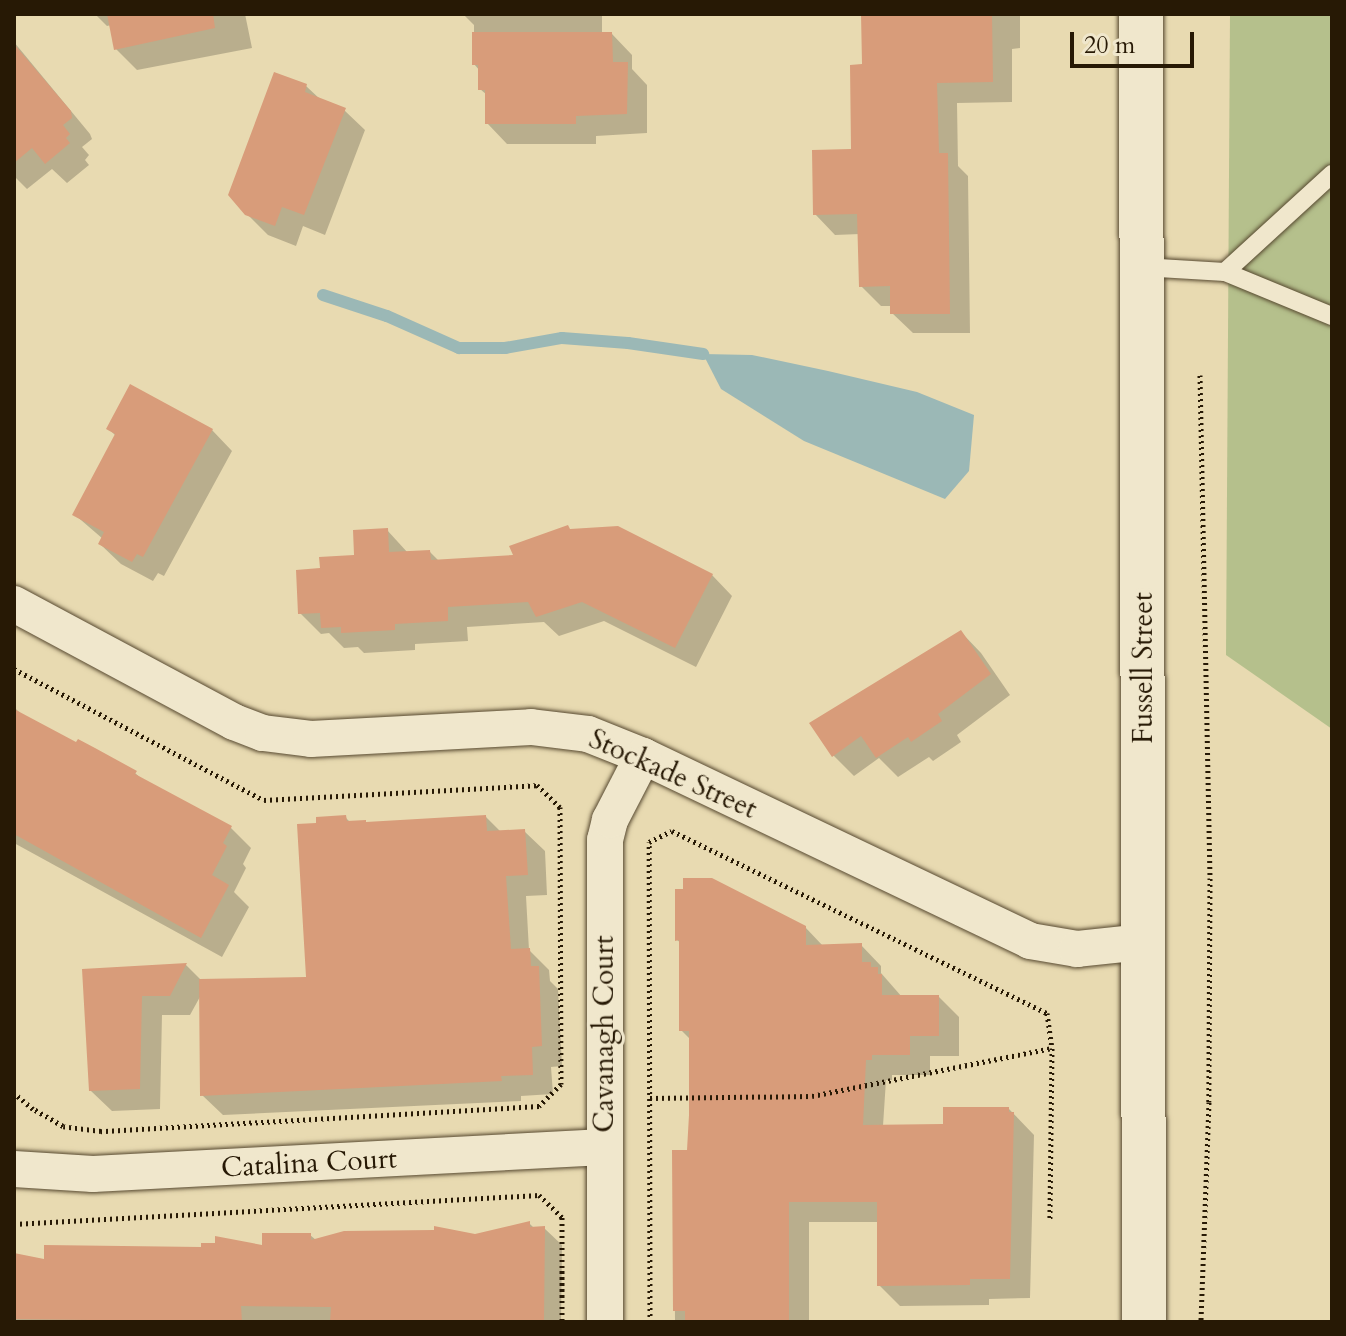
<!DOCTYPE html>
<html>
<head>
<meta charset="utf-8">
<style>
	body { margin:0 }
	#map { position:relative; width:1346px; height:1336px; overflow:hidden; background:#e8dab1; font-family:Cardo,serif }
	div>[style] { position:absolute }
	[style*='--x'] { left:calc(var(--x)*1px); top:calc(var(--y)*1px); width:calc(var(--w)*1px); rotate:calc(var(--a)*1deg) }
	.green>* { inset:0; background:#b5c08c }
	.water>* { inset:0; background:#9bb8b6 }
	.shadow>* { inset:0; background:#0003 }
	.stream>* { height:12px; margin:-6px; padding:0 6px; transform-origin:6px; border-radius:6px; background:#9bb8b6 }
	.building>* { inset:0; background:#d89c7a }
	.path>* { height:5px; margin-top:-2.5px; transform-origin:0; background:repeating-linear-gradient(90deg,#271905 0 2px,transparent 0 6px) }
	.roads { filter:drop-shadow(0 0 2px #574930) drop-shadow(0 0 2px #574930) }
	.lane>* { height:18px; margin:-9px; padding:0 9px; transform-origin:9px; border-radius:9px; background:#f0e7cc }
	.street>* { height:36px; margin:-18px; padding:0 18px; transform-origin:18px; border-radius:18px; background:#f0e7cc }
	.secondary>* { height:44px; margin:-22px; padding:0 22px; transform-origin:22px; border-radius:22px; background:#f0e7cc }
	span { translate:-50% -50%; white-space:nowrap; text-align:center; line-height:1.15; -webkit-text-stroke:6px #f0e7cc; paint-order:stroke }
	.street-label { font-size:28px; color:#271905 }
	.frame { position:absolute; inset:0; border:16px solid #271905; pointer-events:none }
	.scale { position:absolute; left:1070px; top:32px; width:124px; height:36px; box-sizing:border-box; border:4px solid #271905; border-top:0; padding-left:10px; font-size:24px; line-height:28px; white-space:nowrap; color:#271905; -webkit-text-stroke:6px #f0e7cc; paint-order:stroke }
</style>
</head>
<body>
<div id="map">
	<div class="green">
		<i style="clip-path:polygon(1230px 14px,1332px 14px,1332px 729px,1226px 655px)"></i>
	</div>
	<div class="water">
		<i style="clip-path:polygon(703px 354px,752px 355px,828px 371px,917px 392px,974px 415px,969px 471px,945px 499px,804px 441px,721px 389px)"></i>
	</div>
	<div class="shadow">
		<i style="clip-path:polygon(95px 14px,245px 14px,252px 48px,137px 70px,116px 49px,111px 25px,107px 26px)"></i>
		<i style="clip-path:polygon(463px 14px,602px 14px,602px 34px,612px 34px,632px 55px,632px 69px,647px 85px,647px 133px,596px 136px,596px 144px,507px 144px,487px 123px,487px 95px,480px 89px,480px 71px,474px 64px,474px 25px)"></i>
		<i style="clip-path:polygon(863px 14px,1020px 16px,1020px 48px,1012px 49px,1012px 102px,957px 103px,958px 166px,968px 176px,970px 333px,913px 333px,892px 313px,892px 306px,881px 306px,861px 286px,860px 234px,835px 235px,815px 214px,853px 151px,864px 66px)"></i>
		<i style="clip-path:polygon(14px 42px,90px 134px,92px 139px,82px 147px,89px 155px,85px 160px,89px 165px,67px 183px,52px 169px,27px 189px,14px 176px)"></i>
		<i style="clip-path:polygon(306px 86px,321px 100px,344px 110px,365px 130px,325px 235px,303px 226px,296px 246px,268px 235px,247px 214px)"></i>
		<i style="clip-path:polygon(109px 429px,212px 430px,232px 451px,164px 576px,158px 573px,153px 581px,121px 564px,100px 544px,103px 539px,74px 514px,116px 436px)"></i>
		<i style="clip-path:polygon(387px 530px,408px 553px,430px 552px,440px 562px,515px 557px,571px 531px,712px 575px,732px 596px,696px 667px,604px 621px,559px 636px,544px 622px,467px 627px,468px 641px,415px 644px,415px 650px,364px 653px,358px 647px,344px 648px,329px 633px,321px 634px,300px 613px,322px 570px,356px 557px)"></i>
		<i style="clip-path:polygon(961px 632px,981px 653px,1010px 695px,957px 735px,961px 742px,933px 761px,929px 757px,898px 777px,879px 758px,854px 776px,833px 755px)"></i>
		<i style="clip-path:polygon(14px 707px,23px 716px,135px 773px,145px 782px,231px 828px,251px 848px,243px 864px,246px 868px,234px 892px,249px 907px,222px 957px,14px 843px)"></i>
		<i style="clip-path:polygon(345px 817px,351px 823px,368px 824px,486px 817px,501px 832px,524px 831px,545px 851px,547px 895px,526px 896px,529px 950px,549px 970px,550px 981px,558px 989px,562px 1066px,551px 1067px,553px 1094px,521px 1096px,521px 1101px,223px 1115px,202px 1095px,201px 995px,190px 1015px,162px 1015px,160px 1109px,112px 1111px,91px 1091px,84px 971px,186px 965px,202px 981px,308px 979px,318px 825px)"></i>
		<i style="clip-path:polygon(805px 927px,823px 946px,861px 945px,881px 966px,881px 973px,902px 997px,939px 997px,959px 1017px,959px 1056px,930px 1056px,930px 1075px,892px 1075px,892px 1080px,886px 1080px,883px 1126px,945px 1126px,1009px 1109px,1034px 1135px,1030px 1298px,989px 1299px,989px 1305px,900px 1306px,879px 1285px,879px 1222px,809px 1222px,809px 1322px,675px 1322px,674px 1152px,689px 1152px,691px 1040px,681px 1030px,681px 943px,677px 940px)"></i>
		<i style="clip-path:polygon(529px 1223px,535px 1229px,544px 1228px,562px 1245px,561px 1322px,14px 1322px,14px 1255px,46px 1261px,46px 1247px,264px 1248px,310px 1235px,316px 1240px,475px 1236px)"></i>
	</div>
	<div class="stream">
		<i style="--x:323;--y:295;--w:67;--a:18.2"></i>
		<i style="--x:387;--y:316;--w:79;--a:24"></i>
		<i style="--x:459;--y:348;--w:46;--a:0"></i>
		<i style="--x:505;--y:348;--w:58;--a:-10"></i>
		<i style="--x:562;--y:338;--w:66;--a:4.3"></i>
		<i style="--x:628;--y:343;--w:76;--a:8.3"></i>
	</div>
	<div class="building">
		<i style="clip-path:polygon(107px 14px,213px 14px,215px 28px,114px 50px)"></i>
		<i style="clip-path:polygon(861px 14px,992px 14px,993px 82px,937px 83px,939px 153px,948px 153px,950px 314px,890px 314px,890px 286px,859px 287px,857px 214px,813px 215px,812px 150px,851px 149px,850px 65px,862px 64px)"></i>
		<i style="clip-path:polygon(472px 32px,612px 32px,613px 62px,628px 62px,627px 114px,576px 116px,576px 124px,485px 124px,485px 90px,478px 90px,478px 65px,472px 65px)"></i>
		<i style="clip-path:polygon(14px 44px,71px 111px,72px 118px,63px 125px,70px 134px,66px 138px,70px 143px,45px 164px,32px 148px,14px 163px)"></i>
		<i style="clip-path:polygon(274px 72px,307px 84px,305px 92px,346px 108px,304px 215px,282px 207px,275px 226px,245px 215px,228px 195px)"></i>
		<i style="clip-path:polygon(130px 384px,213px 429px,143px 557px,137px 554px,132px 562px,98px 544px,104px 532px,72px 515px,115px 434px,106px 429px)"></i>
		<i style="clip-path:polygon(568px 525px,570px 529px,618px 526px,713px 574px,675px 648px,582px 602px,536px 617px,528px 602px,448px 607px,448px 621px,395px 624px,395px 630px,341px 633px,341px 627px,321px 628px,320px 613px,298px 614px,296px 570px,320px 568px,319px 557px,354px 555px,353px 530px,388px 528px,389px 552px,430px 550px,431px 560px,513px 555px,509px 546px)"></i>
		<i style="clip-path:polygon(961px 630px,991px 674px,938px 714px,942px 721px,911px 742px,908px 737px,876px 758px,861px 736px,832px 757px,809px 723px)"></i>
		<i style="clip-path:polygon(14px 709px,76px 742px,78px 739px,95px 748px,137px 771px,135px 774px,232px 826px,223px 843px,227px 846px,212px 875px,229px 885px,201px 938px,14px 834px)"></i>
		<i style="clip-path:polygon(346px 815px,347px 821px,366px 820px,366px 822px,486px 815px,487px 831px,525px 829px,528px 875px,506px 876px,511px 949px,530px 948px,531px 966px,539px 966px,542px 1046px,532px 1047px,533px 1075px,501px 1076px,502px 1081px,200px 1096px,199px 979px,306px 977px,297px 824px,316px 823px,316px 817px)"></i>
		<i style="clip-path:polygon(683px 878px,712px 878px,806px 926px,806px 945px,862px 943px,862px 962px,871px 962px,871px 967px,878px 967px,878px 974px,882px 974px,882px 995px,939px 995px,939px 1036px,910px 1036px,910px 1055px,872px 1055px,872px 1060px,866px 1060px,863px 1125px,943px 1124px,943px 1107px,1009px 1107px,1009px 1112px,1014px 1112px,1010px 1279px,970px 1279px,970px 1285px,877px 1286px,877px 1202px,789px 1202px,789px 1322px,685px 1322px,685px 1311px,673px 1311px,672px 1150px,687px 1150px,689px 1115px,689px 1031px,679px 1031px,679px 940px,675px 941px,675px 889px,683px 889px)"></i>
		<i style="clip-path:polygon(187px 963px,170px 996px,142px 996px,140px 1089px,89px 1091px,82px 969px)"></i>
		<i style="clip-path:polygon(530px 1221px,530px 1227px,545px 1226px,544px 1322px,330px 1322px,331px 1307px,241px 1306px,242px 1322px,14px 1319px,14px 1253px,44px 1259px,44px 1245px,201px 1247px,201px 1243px,215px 1243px,215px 1236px,262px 1245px,262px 1233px,311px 1233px,311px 1240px,344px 1231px,434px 1230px,434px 1226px,475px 1234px)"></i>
	</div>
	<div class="path">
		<i style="--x:1200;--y:375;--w:503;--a:88.86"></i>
		<i style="--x:1210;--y:878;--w:224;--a:90.3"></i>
		<i style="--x:1209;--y:1102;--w:220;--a:92.1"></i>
		<i style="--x:14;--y:669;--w:282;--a:27.7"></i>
		<i style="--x:264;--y:800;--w:273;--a:-3.1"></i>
		<i style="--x:537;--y:785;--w:32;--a:44"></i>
		<i style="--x:560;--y:807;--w:277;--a:89.8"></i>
		<i style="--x:561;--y:1084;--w:31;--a:135"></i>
		<i style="--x:539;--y:1106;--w:439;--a:176.7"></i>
		<i style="--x:101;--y:1131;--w:38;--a:-173"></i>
		<i style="--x:63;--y:1126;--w:34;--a:-150"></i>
		<i style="--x:33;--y:1109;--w:25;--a:-140"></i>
		<i style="--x:650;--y:1098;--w:162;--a:-0.7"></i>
		<i style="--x:812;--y:1096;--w:245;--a:-11.3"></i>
		<i style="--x:14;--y:1224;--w:526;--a:-3.16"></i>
		<i style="--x:539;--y:1195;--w:32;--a:44"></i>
		<i style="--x:562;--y:1217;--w:105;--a:90"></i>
		<i style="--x:650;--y:1322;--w:480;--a:-90.1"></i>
		<i style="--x:649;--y:842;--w:25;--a:-26"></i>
		<i style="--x:672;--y:831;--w:417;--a:25.9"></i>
		<i style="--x:1047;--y:1013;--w:35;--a:82"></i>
		<i style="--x:1052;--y:1048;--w:171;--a:90.7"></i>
	</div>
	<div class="roads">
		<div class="lane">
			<i style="--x:1142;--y:267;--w:83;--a:3.4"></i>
			<i style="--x:1225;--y:272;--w:116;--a:22.4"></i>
			<i style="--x:1225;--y:272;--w:145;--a:-42.5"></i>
		</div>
		<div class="street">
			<i style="--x:14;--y:604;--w:250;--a:28.2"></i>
			<i style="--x:234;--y:722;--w:31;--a:21"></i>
			<i style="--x:263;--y:733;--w:48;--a:7.1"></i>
			<i style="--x:311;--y:739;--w:220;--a:-3.1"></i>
			<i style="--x:531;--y:727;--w:57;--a:7"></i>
			<i style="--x:588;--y:734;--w:59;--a:21.8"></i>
			<i style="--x:643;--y:756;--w:429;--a:25.5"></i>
			<i style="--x:1030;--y:941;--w:48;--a:9.7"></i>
			<i style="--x:1077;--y:949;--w:66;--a:-6.1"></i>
			<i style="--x:14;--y:1169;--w:79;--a:3.6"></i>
			<i style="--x:93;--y:1174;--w:512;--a:-3.02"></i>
			<i style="--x:605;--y:1322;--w:482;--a:-90"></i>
			<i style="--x:605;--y:840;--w:21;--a:-76"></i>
			<i style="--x:610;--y:820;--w:72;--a:-62.7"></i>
		</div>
		<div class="secondary">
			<i style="--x:1141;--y:14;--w:1308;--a:89.87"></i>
		</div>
	</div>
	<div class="street-label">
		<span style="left:1143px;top:668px;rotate:-90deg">Fussell Street</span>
		<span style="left:673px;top:774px;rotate:24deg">Stockade Street</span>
		<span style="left:604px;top:1034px;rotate:-90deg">Cavanagh Court</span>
		<span style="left:309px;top:1163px;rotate:-3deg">Catalina Court</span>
	</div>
	<div class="frame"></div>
	<div class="scale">20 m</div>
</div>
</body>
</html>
